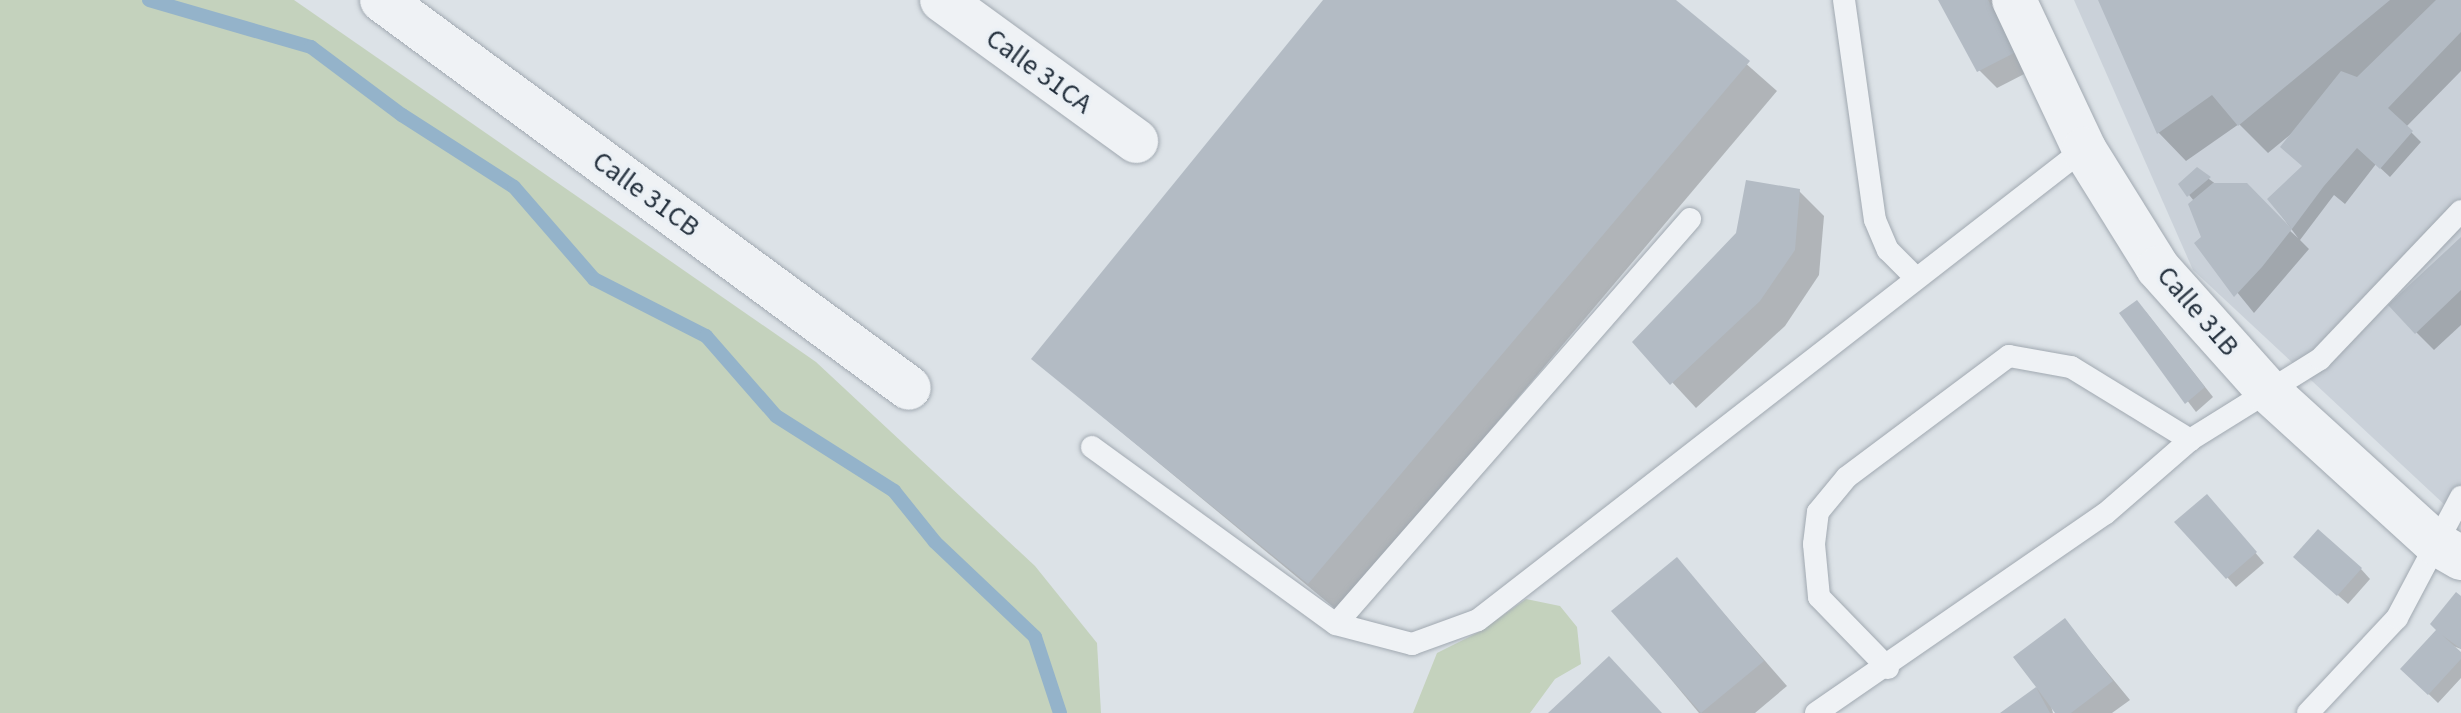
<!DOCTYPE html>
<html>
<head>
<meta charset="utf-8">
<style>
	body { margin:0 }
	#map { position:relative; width:2461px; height:713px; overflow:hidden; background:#dce2e7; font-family:"Source Sans 3",sans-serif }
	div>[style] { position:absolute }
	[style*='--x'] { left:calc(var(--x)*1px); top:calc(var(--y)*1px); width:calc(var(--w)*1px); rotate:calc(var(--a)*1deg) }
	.built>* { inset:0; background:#cad1d9 }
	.green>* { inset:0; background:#c4d2bd }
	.shadow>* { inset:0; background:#0003 }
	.stream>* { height:14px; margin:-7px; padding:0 7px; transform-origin:7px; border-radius:7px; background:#94b3ca }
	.building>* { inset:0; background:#b3bbc4 }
	.roads { filter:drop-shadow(0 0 2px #a1a9b1) drop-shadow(0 0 2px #a1a9b1) }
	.service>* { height:22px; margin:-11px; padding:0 11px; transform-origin:11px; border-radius:11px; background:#eff2f5 }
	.minor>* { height:44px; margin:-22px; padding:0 22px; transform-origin:22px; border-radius:22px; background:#eff2f5 }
	.tertiary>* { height:44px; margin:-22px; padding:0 22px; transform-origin:22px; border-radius:22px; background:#eff2f5 }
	span { translate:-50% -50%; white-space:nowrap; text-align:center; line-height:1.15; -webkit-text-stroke:7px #ebf0f5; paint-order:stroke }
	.street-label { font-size:28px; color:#25313e }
</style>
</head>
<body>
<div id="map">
	<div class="built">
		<i style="clip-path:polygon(2074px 0,2461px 0,2461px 520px,2193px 270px)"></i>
	</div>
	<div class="green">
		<i style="clip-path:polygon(0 0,294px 0,816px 362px,1035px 566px,1097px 643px,1101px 713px,0 713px)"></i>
		<i style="clip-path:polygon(1526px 599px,1560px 606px,1577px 627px,1581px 664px,1555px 679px,1530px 713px,1413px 713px,1437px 653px,1481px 631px)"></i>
	</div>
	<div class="shadow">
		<i style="clip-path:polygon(1325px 0,1674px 0,1777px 91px,1338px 611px,1033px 359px)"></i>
		<i style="clip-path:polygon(1940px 0,1994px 0,2032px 70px,1997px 88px,1979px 70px)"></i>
		<i style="clip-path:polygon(2100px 0,2461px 0,2461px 71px,2406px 127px,2421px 142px,2390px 177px,2376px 164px,2345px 204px,2334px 195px,2300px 240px,2309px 249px,2254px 313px,2197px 243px,2204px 238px,2194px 201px,2181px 185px,2197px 170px,2217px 185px,2262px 206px,2298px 238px,2270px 200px,2304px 168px,2291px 134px,2268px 153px,2239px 124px,2186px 161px,2158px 132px)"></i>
		<i style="clip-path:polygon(1799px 191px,1824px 216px,1819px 275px,1785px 326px,1696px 408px,1635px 342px)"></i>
		<i style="clip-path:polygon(2461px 239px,2461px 325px,2434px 350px,2416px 332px)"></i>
		<i style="clip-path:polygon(2146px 312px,2213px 397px,2196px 412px,2121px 314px)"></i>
		<i style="clip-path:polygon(2216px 506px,2264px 563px,2236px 587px,2227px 577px)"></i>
		<i style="clip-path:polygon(1677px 560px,1787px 686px,1755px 713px,1699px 713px,1614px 611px)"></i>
		<i style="clip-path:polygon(2305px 566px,2361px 569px,2370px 579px,2348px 604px)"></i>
		<i style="clip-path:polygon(2461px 599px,2461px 649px,2453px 646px,2461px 655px,2461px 678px,2438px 703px,2412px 678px)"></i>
		<i style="clip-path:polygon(2065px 621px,2130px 700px,2112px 713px,2058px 713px,2050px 702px,2053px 713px,2003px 713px,2038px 687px)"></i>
	</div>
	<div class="stream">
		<i style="--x:149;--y:0;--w:169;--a:16.2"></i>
		<i style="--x:311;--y:47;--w:114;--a:36.8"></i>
		<i style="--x:402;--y:115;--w:133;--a:32.7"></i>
		<i style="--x:514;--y:187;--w:122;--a:49"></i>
		<i style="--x:594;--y:279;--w:126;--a:27"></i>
		<i style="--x:706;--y:336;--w:106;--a:48.8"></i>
		<i style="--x:776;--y:416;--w:140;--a:32.4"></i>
		<i style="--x:894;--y:491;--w:65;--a:51.2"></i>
		<i style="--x:935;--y:542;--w:138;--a:43.5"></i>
		<i style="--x:1035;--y:637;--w:80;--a:71.8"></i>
	</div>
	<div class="building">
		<i style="clip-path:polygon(1323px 0,1676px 0,1750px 61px,1308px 584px,1031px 359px)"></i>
		<i style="clip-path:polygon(1938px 0,1988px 0,2016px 52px,1977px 72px)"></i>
		<i style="clip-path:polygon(2098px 0,2390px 0,2238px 126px,2212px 95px,2157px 134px)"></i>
		<i style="clip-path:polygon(2436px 0,2461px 0,2461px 32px,2388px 108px,2413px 131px,2380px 169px,2357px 148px,2324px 186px,2292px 229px,2262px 267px,2234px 297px,2194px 243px,2201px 237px,2188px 204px,2213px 183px,2247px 183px,2292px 229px,2267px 199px,2302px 166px,2280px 147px,2341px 71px,2357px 77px)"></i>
		<i style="clip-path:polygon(2197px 167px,2211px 177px,2187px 197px,2178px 184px)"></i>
		<i style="clip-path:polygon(1746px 180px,1800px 189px,1795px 250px,1760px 301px,1670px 385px,1632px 342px,1736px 233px)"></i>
		<i style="clip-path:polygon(2461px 237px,2461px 290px,2415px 334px,2388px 305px)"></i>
		<i style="clip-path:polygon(2137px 300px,2205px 387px,2185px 404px,2119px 313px)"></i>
		<i style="clip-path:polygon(2207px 494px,2257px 552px,2226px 579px,2174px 522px)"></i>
		<i style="clip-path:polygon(2318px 529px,2362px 568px,2337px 596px,2293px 557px)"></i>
		<i style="clip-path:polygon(1677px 557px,1764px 661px,1701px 713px,1611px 611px)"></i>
		<i style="clip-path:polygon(2456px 592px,2461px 596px,2461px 649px,2442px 635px,2461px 652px,2461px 659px,2428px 695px,2400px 669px,2436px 630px,2430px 624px)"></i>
		<i style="clip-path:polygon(2065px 618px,2113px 681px,2071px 713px,2055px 713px,2036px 687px,2050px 713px,2000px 713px,2036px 687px,2013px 657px)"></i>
		<i style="clip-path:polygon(1609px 656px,1662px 713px,1548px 713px)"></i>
	</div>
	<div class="roads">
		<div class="service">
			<i style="--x:1844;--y:0;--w:222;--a:82"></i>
			<i style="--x:1875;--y:220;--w:33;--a:67"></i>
			<i style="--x:1888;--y:250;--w:37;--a:45"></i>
			<i style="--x:1092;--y:447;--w:301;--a:36"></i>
			<i style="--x:1336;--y:624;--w:79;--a:14.7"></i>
			<i style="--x:1412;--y:644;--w:70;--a:-20"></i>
			<i style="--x:1478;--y:620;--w:768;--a:-37.86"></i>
			<i style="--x:1336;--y:624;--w:538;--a:-48.84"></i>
			<i style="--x:1888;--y:668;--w:99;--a:-134.2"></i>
			<i style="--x:1819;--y:597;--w:53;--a:-95.4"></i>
			<i style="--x:1814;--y:544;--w:32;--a:-83"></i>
			<i style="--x:1818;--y:512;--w:45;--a:-50.4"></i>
			<i style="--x:1847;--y:477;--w:202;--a:-36.8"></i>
			<i style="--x:2009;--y:356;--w:63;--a:10.1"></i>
			<i style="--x:2071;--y:367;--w:140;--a:31.5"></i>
			<i style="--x:1816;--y:713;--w:351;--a:-34.6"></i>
			<i style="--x:2105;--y:514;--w:113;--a:-41"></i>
			<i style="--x:2190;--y:440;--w:153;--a:-31.9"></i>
			<i style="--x:2320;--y:359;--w:204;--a:-46.4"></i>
			<i style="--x:2308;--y:713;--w:130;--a:-46.9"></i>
			<i style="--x:2397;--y:618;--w:137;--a:-62.1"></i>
		</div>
		<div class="minor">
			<i style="--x:382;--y:0;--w:654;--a:36.36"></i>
			<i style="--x:942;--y:0;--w:240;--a:36"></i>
		</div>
		<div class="tertiary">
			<i style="--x:2014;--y:0;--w:165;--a:64.8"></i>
			<i style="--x:2084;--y:149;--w:140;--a:58.1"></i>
			<i style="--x:2158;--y:268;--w:162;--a:48.2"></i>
			<i style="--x:2266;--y:389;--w:229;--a:42.3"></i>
			<i style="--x:2435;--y:543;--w:30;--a:30"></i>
		</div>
	</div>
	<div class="street-label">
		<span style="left:1039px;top:71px;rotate:36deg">Calle 31CA</span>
		<span style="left:646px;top:194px;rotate:36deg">Calle 31CB</span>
		<span style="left:2198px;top:311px;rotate:49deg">Calle 31B</span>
	</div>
</div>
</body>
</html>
